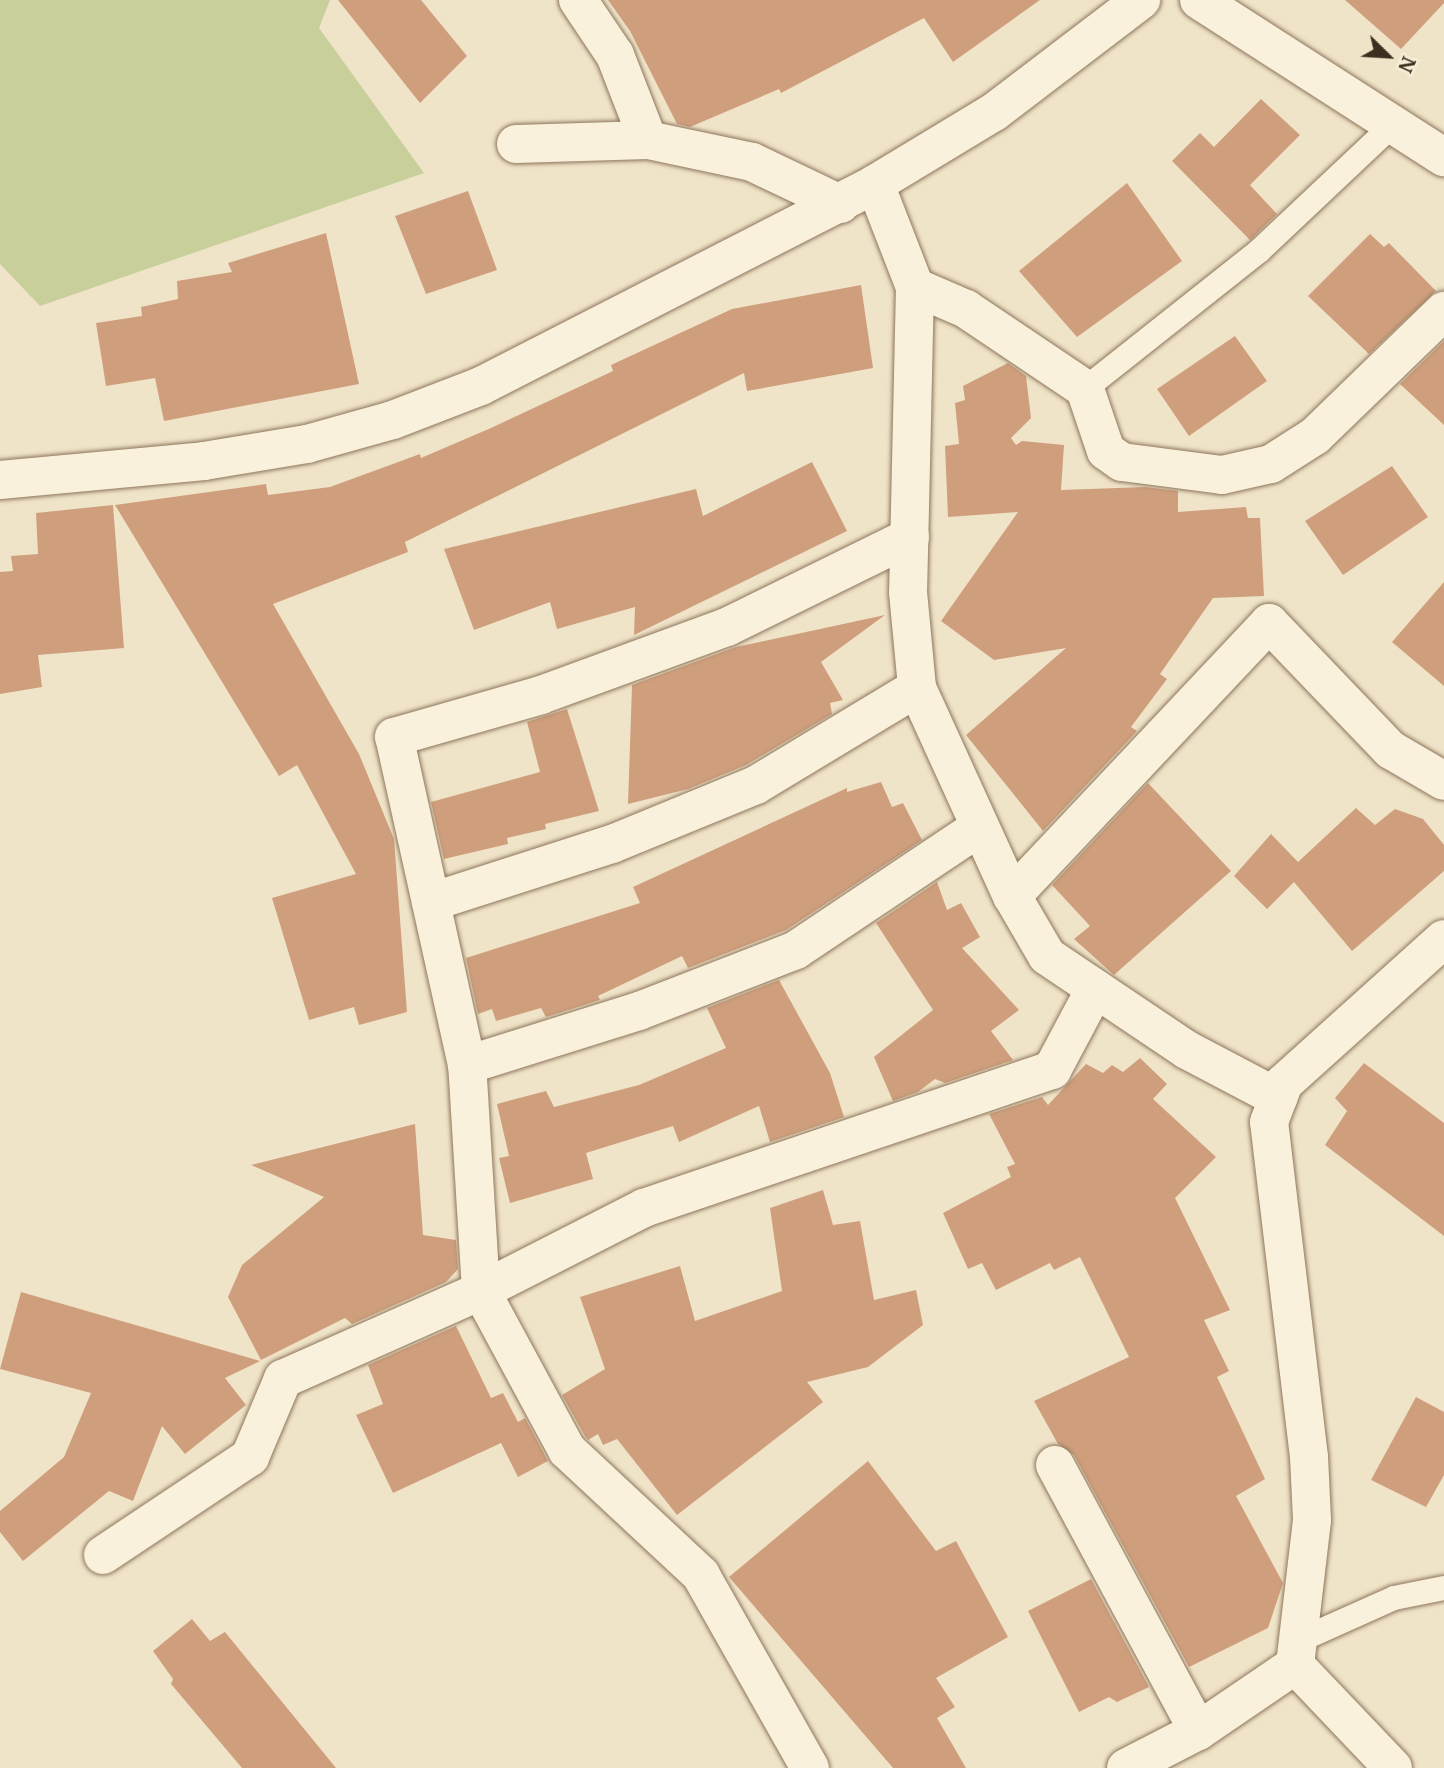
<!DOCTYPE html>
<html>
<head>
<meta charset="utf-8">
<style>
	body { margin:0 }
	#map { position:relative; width:1444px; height:1768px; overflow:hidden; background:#f0e4c8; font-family:Merriweather,serif }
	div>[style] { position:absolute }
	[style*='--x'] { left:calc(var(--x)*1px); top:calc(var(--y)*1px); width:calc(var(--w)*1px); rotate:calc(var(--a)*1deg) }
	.green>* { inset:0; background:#c9cf9b }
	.building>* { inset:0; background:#cf9f7d }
	.roads { filter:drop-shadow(0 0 2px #8d765c) drop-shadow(0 0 2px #8d765c) }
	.service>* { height:24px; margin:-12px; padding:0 12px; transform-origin:12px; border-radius:12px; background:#faf1dc }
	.minor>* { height:38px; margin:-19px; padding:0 19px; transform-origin:19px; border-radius:19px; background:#faf1dc }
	span { translate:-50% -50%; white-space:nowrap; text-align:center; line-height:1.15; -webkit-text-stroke:5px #f7eed8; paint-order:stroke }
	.north { position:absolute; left:1353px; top:21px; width:70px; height:70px; -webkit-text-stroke:5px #f7eed8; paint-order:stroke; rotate:114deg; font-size:19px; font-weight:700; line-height:28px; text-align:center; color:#3d2e20 }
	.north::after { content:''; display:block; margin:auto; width:24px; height:32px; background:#3d2e20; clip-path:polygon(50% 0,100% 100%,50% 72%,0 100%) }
</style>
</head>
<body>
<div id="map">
	<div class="green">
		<i style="clip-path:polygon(0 0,330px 0,319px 28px,424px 173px,40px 306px,0 264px)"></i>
	</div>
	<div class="building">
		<i style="clip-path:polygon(338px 0,421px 0,467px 56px,420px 103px)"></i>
		<i style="clip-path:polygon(608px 0,1040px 0,953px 62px,924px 18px,781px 93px,779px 89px,690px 127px,677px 124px,630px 31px)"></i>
		<i style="clip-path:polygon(1345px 0,1444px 0,1444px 3px,1401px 49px)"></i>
		<i style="clip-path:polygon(1261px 99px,1300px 135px,1250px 185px,1277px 214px,1250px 240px,1172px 161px,1200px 133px,1214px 147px)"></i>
		<i style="clip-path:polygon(1127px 183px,1182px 261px,1077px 337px,1019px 271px)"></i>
		<i style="clip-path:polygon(468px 191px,497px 270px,426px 294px,395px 216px)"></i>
		<i style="clip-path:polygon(326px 233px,359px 384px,164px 421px,155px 378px,106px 386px,96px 323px,142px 316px,141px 307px,178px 299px,177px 281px,232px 272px,228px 263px)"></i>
		<i style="clip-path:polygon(1370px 234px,1384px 247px,1389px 243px,1436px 291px,1369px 354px,1308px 296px)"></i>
		<i style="clip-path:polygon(861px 285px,873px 368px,747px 391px,744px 373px,405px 542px,408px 552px,273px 604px,359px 754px,394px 839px,407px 1012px,359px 1025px,354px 1007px,309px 1020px,272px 898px,356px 874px,297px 765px,279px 776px,115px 505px,266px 484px,268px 495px,330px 487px,420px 454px,421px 458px,491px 428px,613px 371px,611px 365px,732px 309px)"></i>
		<i style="clip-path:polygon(1235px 336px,1267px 381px,1189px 436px,1157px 389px)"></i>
		<i style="clip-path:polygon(1444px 341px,1444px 425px,1400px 384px)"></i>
		<i style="clip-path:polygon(1008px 363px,1026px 376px,1031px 418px,1011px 438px,1016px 445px,1022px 441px,1064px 445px,1061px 490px,1145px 487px,1178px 491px,1178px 512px,1246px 507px,1248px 518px,1260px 518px,1264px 596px,1213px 598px,1160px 674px,1167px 679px,1131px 727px,1137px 731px,1043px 831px,966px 735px,1066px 648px,994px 660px,941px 621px,1018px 512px,948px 517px,945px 446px,959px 444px,955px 403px,965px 400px,963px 386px)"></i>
		<i style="clip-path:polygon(812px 462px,847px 531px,634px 635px,635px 607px,557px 629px,550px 602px,474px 630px,444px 549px,696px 489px,703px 516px)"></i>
		<i style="clip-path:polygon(1392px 466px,1428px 517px,1343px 575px,1305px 521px)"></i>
		<i style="clip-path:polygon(113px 505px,124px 648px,38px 655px,42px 687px,0 694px,0 572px,13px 571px,11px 556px,38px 554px,36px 513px)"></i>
		<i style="clip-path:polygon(1444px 582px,1444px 686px,1392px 642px)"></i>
		<i style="clip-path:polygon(885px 615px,821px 662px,843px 700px,830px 703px,832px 714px,746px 765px,688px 789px,628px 804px,632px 685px,736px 647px)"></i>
		<i style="clip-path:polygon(567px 709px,599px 811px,545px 824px,546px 829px,507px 838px,508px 844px,444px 859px,431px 802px,540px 772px,527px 722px)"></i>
		<i style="clip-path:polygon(881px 782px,892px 807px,903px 803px,922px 840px,786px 930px,688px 968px,682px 956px,598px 996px,600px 1000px,546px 1017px,541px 1008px,496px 1021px,492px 1009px,478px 1014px,466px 958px,640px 903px,633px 887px,847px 788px,847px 792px)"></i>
		<i style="clip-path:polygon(1148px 783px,1231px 871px,1114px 975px,1074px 939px,1090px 926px,1052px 885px)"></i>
		<i style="clip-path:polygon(1356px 808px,1375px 825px,1395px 809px,1423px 819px,1444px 845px,1444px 871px,1352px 951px,1294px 882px,1267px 909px,1234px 876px,1271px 834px,1298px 862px)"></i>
		<i style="clip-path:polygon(937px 882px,947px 910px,961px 903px,980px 937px,962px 948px,1019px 1010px,991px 1031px,1013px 1060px,945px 1083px,935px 1079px,918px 1092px,893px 1101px,874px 1057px,933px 1010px,876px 923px)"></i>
		<i style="clip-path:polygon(779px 980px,830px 1073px,844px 1117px,770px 1142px,759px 1106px,679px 1142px,673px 1126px,586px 1153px,593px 1179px,510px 1203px,499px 1158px,509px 1156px,497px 1104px,546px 1091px,554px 1107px,639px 1085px,726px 1048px,707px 1008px)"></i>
		<i style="clip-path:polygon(1140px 1058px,1167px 1084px,1153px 1099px,1216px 1157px,1175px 1198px,1230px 1310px,1204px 1320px,1229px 1371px,1217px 1377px,1265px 1479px,1236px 1496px,1283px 1583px,1268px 1628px,1189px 1667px,1074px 1455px,1058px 1444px,1034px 1401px,1129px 1357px,1080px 1257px,1054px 1270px,1050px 1263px,996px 1290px,982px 1263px,968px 1269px,943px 1213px,1011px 1177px,1007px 1167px,1015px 1164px,989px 1114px,1042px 1097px,1048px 1105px,1086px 1064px,1103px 1073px,1112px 1065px,1123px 1072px)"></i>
		<i style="clip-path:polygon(1364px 1063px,1444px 1123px,1444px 1236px,1325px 1145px,1347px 1111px,1335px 1098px)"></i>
		<i style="clip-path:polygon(415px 1124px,423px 1235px,456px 1240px,458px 1269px,446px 1282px,352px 1324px,345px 1318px,261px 1360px,228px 1297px,242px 1265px,324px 1197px,251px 1165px)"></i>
		<i style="clip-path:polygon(823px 1190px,833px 1225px,860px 1221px,874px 1300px,916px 1290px,923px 1325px,868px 1367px,807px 1382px,823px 1402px,677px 1515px,617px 1439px,603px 1445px,598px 1434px,588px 1440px,585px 1436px,562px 1395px,605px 1369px,580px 1297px,680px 1266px,695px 1321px,782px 1291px,770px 1208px)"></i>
		<i style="clip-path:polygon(21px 1292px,260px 1361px,225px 1378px,246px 1405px,185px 1454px,162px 1426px,133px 1501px,109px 1491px,23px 1561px,0 1532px,0 1511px,64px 1457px,91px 1393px,0 1369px)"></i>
		<i style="clip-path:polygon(456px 1326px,491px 1398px,503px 1393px,518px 1422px,525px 1418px,548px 1461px,518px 1477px,501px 1443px,393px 1493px,356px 1415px,383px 1404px,368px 1365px)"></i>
		<i style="clip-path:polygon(1416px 1397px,1444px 1412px,1444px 1475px,1426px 1507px,1371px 1480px)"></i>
		<i style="clip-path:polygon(868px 1461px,936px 1551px,956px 1541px,1008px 1637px,936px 1678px,955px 1707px,937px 1718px,966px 1768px,893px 1768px,729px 1577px)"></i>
		<i style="clip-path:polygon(1091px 1579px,1149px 1687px,1117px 1702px,1109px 1697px,1079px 1712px,1028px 1611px)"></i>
		<i style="clip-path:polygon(192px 1619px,210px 1641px,225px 1632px,336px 1768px,242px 1768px,171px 1684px,173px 1679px,153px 1651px)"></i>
	</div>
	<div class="roads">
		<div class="service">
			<i style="--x:1085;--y:389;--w:222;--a:-38.4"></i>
			<i style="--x:1259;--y:251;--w:185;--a:-43.3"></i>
			<i style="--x:1298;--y:1641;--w:105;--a:-24.1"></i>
			<i style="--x:1394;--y:1598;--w:51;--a:-11.3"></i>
		</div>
		<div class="minor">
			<i style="--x:578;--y:0;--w:66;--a:56.1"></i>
			<i style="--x:615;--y:55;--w:91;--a:68.8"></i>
			<i style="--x:648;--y:140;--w:106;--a:11.9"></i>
			<i style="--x:752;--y:162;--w:98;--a:25.5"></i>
			<i style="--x:1199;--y:0;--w:291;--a:32.7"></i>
			<i style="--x:516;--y:144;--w:132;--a:-1.7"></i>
			<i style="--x:875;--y:184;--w:110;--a:68.8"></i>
			<i style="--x:915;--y:287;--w:305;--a:91.3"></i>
			<i style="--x:908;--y:592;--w:96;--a:84.6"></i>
			<i style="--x:917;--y:688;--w:229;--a:65.5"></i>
			<i style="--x:1012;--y:896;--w:69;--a:59.7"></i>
			<i style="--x:1047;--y:956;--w:169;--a:33.9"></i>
			<i style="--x:1187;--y:1050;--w:103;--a:27.8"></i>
			<i style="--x:915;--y:287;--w:56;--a:23.3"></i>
			<i style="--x:966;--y:309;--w:143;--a:33.9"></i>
			<i style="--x:1085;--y:389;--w:65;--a:71.3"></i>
			<i style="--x:1106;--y:451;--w:19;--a:35"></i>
			<i style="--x:1122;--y:462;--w:101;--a:7.4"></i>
			<i style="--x:1222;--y:475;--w:50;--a:-12.7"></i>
			<i style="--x:1271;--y:464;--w:52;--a:-32.5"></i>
			<i style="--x:1315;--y:436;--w:180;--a:-44.1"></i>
			<i style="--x:0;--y:480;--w:205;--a:-5.3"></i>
			<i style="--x:204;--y:461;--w:104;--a:-9.4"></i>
			<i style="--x:307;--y:444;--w:89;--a:-15.6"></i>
			<i style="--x:393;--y:420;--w:94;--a:-21.1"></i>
			<i style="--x:481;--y:386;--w:443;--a:-27.1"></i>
			<i style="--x:875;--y:184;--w:139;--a:-31.2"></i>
			<i style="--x:994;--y:112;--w:185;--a:-37.3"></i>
			<i style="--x:1012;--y:896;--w:375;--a:-46.7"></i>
			<i style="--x:1269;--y:623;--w:176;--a:46.2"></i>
			<i style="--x:1391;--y:750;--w:61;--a:30.3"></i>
			<i style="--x:431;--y:902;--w:190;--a:-17.8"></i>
			<i style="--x:612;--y:844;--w:156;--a:-22.3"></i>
			<i style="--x:756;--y:785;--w:188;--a:-31.1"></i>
			<i style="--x:467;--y:1065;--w:180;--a:-17.4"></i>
			<i style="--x:639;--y:1011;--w:168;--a:-21.2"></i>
			<i style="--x:796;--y:950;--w:221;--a:-33.8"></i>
			<i style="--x:1055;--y:1465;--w:302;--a:61.7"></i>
			<i style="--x:103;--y:1555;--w:177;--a:-33.7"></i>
			<i style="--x:250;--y:1457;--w:85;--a:-67.1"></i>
			<i style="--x:283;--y:1379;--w:217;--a:-24"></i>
			<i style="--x:481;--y:1291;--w:183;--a:-27"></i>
			<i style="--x:644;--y:1208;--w:431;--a:-18.7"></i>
			<i style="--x:1052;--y:1070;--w:92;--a:-62"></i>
			<i style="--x:1295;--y:1665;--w:142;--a:46.4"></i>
			<i style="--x:810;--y:1768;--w:222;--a:-119.5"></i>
			<i style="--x:701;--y:1575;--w:183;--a:-137"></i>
			<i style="--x:567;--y:1450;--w:181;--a:-118.4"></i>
			<i style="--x:481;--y:1291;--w:226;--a:-93.5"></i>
			<i style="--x:467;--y:1065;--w:336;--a:-102.5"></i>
			<i style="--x:394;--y:737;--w:153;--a:-15.9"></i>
			<i style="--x:541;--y:695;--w:198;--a:-20.1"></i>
			<i style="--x:727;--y:627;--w:204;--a:-26.2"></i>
			<i style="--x:1126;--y:1768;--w:81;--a:-27.2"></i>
			<i style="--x:1198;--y:1731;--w:117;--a:-34.2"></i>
			<i style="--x:1295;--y:1665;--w:146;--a:-83.3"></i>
			<i style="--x:1312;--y:1520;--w:63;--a:-92.7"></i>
			<i style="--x:1309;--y:1457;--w:337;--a:-96.8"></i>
			<i style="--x:1269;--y:1122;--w:42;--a:-69"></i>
			<i style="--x:1284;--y:1083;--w:215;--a:-42"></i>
		</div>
	</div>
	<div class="north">N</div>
</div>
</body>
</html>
